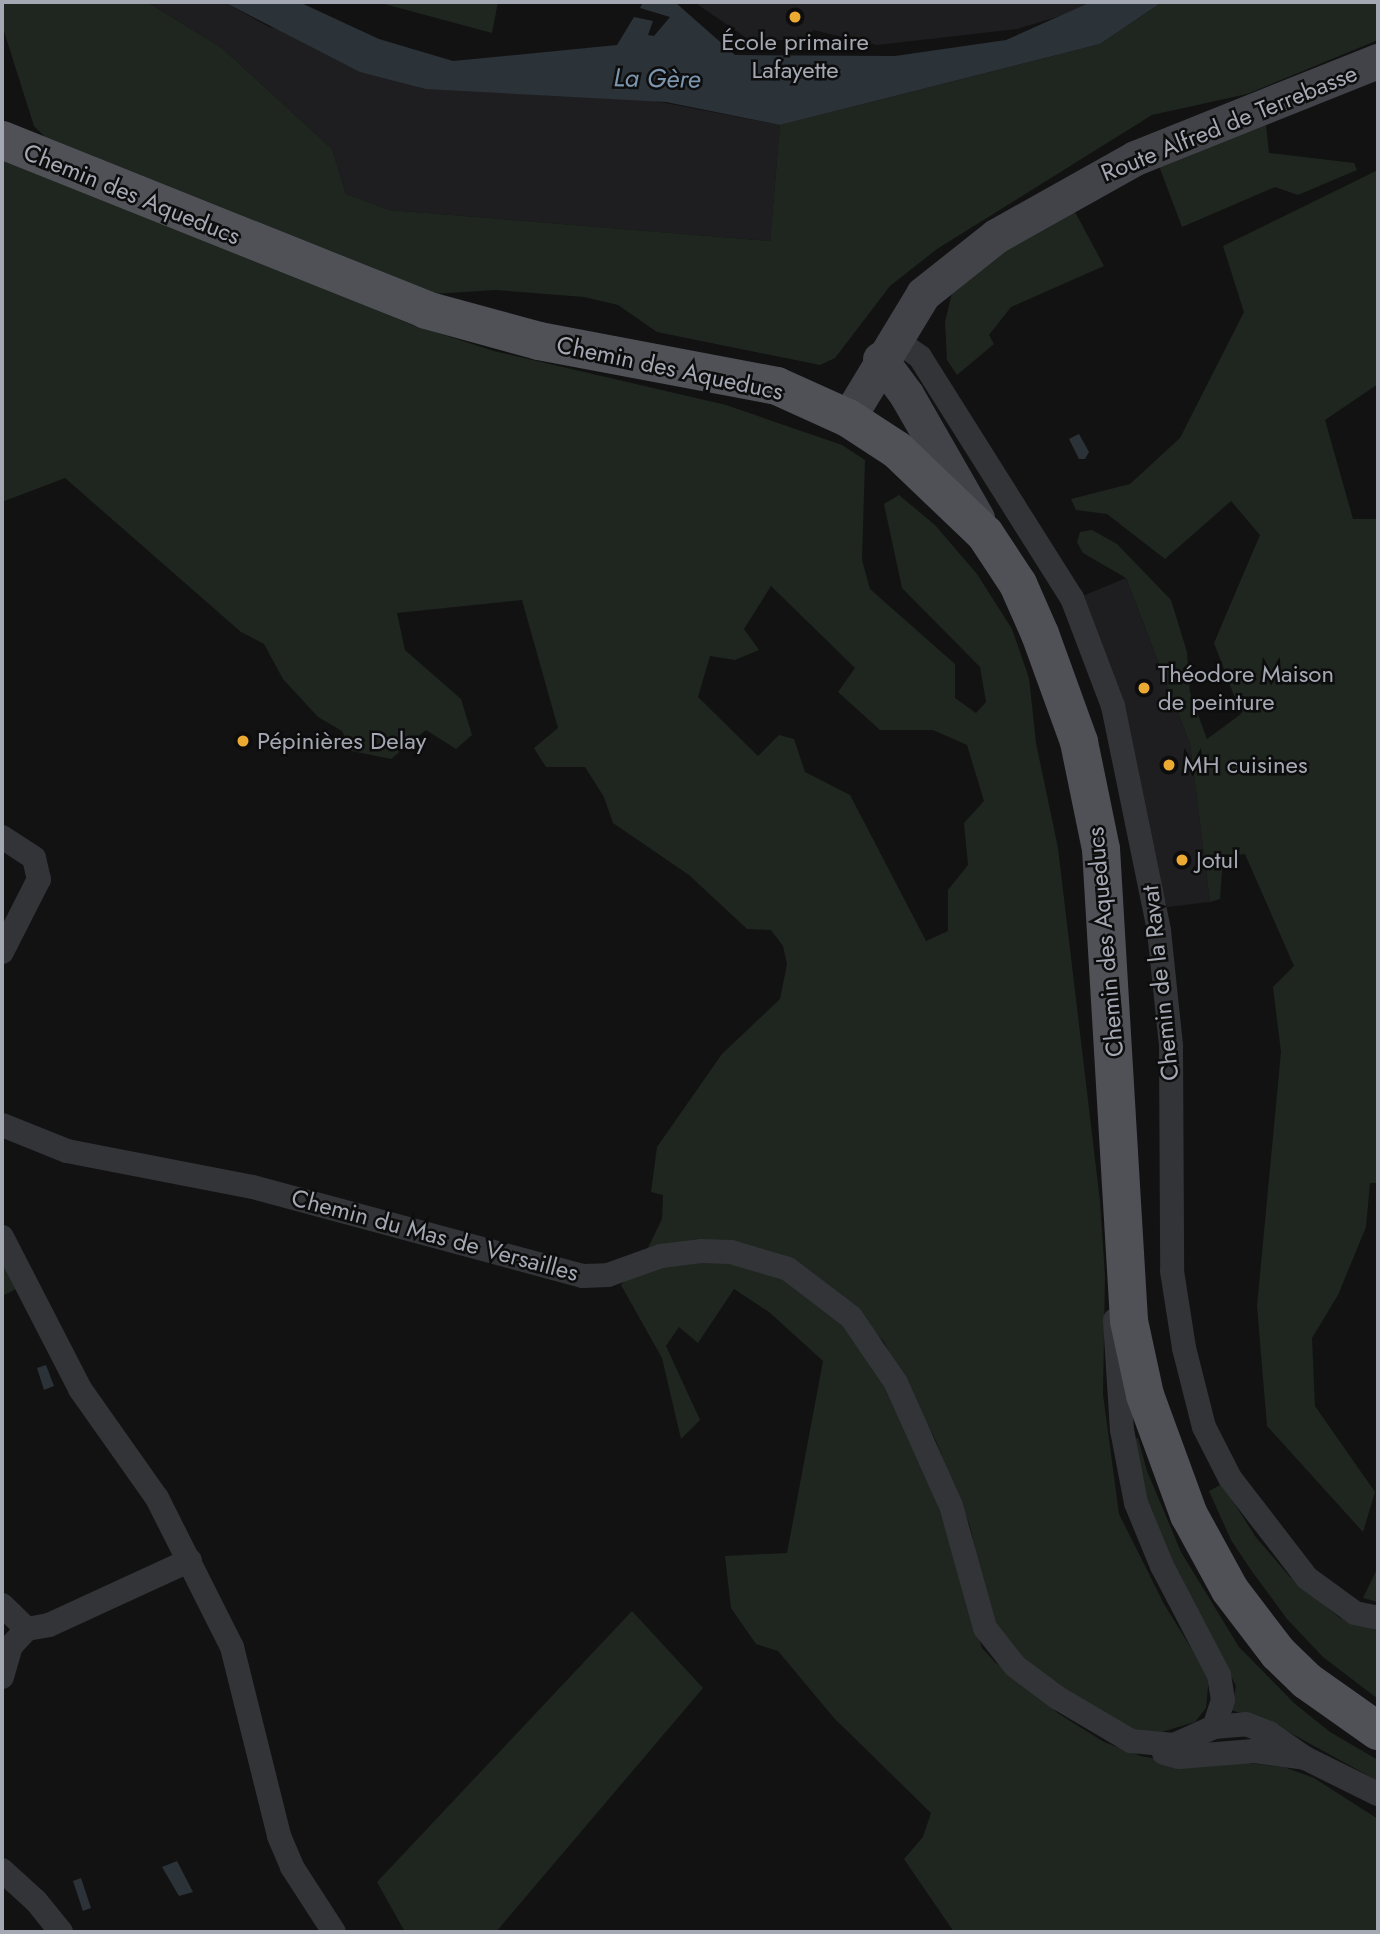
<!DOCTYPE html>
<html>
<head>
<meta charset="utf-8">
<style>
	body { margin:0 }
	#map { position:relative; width:1380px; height:1934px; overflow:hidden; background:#121213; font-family:Jost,sans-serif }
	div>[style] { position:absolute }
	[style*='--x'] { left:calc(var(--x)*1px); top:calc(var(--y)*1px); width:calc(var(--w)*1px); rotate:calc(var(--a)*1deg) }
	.built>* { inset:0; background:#1e1e20 }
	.green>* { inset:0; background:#1e261f }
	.water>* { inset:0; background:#2b3238 }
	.street>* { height:24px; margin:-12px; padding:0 12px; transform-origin:12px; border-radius:12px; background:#333438 }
	.secondary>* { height:35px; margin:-17.5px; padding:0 17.5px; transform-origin:17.5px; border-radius:17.5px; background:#414348 }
	.primary>* { height:38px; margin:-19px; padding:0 19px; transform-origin:19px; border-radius:19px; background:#4f5157 }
	.dots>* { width:19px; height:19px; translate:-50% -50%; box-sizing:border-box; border:4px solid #0d0d0e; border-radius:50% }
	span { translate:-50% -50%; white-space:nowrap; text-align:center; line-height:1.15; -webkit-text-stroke:5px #0d0d0e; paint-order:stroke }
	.poi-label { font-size:24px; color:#a4a8b3 }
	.left { translate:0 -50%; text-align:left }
	.street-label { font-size:24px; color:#a4a8b3 }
	.water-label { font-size:26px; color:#7b96ae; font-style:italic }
	.frame { position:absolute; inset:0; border:4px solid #a4a8b3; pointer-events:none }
</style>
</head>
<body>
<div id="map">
	<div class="built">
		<i style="clip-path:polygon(147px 2px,224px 2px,269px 27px,780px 125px,770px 241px,389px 210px,346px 194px,332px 149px,222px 48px)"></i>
		<i style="clip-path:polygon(694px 2px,1091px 2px,1067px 14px,1017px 29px,877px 45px,813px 30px,810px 41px,748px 39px)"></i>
		<i style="clip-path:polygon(1126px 578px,1190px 744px,1210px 902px,1167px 907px,1080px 597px)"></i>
	</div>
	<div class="green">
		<i style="clip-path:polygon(2px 2px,147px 2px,222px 48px,332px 149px,346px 194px,389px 210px,770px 241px,780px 125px,1100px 44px,1162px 2px,1378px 2px,1378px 40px,1247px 94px,1152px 115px,937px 249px,890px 286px,835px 358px,820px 365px,657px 332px,618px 305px,584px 297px,496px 290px,433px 294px,45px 137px,34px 126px,2px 25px)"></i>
		<i style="clip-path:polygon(377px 2px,498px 2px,492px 33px)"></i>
		<i style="clip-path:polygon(1266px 125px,1269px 153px,1354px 163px,1357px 170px,1298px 195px,1275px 187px,1182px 227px,1159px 166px)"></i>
		<i style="clip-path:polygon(evenodd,2px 156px,410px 324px,494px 351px,726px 405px,842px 445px,865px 460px,862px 560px,870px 589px,955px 664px,955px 698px,976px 713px,986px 702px,980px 667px,902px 588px,884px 504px,899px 495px,935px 525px,977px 574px,1012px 629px,1029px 678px,1036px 743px,1058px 848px,1100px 1201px,1105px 1276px,1103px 1394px,1119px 1514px,1164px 1604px,1209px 1677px,1206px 1708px,1195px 1722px,1155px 1734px,1121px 1727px,1022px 1661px,991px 1621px,970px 1526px,936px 1441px,884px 1342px,841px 1295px,803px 1269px,645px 1254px,662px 1219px,663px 1195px,651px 1192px,657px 1147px,722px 1054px,780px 999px,787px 964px,783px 946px,771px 930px,747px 929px,689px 875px,613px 823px,604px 797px,585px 767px,546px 767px,534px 748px,558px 728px,522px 600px,397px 613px,405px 650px,461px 699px,472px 735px,456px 749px,426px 730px,391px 759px,352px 751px,342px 731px,318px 717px,283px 679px,264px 644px,241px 632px,65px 478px,2px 502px,2px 156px,771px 586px,855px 668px,838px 692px,880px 730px,933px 730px,967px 745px,984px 801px,964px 823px,968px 865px,948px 890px,948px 931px,926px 941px,850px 795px,805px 772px,794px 739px,779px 735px,758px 756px,698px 697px,710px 656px,735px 660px,759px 650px,744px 629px,771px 586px)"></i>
		<i style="clip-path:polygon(1378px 170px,1378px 384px,1325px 420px,1353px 519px,1378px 519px,1378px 1183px,1370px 1183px,1366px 1227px,1338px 1295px,1312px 1338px,1315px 1406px,1375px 1492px,1363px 1532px,1267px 1426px,1257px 1306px,1281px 1052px,1273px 987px,1294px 966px,1245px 854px,1223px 857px,1220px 899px,1210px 902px,1190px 744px,1126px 578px,1083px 553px,1077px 542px,1080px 532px,1092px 530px,1117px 544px,1171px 600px,1187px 652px,1190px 693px,1207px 739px,1241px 714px,1214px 643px,1260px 535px,1231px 501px,1165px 559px,1107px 514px,1076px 510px,1071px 499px,1130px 484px,1180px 438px,1244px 312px,1223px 246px)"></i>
		<i style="clip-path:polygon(1074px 210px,1104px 266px,1011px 307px,989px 335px,994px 344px,957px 375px,947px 360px,945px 322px,952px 293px,974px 265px)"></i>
		<i style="clip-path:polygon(2px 1256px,18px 1288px,2px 1296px)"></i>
		<i style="clip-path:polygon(716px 1257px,780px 1275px,848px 1325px,916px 1435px,982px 1648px,995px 1662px,1059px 1714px,1104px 1742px,1141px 1756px,1190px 1765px,1240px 1762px,1284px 1767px,1314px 1778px,1378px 1819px,1378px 1932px,954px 1932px,904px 1859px,923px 1837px,931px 1813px,834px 1718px,778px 1651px,756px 1644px,731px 1608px,725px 1556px,787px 1553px,823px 1361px,769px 1312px,734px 1289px,698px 1343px,679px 1327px,666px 1346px,700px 1420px,681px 1439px,662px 1358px,621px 1285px,636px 1269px)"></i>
		<i style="clip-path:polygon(1138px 1438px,1147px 1471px,1181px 1552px,1239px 1647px,1294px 1703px,1330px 1732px,1378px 1760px,1378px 1781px,1274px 1724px,1231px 1710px,1236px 1686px,1158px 1535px,1138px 1471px,1134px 1439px)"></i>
		<i style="clip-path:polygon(1222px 1484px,1255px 1536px,1290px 1577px,1340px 1618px,1378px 1631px,1378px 1699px,1323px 1657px,1287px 1619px,1251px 1570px,1231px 1540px,1209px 1491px)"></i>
		<i style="clip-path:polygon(1378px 1567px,1378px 1602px,1363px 1598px)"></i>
		<i style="clip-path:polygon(632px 1611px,703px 1688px,496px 1932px,405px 1932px,377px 1882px)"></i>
	</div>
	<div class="water">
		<i style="clip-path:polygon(224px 2px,299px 2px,379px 39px,453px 61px,617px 45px,634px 17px,653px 21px,648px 35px,654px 36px,670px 17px,640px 8px,643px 2px,676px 3px,735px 55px,895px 56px,1006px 40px,1091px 2px,1162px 2px,1100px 44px,780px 125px,666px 102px,426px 89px,360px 72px)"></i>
		<i style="clip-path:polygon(1079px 434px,1089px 452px,1085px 459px,1079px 459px,1069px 439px)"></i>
		<i style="clip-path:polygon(46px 1365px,54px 1386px,44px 1390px,37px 1368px)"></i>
		<i style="clip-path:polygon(177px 1861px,193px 1892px,179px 1896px,162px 1867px)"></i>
		<i style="clip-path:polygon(81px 1878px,91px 1908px,83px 1911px,73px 1881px)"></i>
	</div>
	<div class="street">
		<i style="--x:893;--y:338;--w:33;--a:35"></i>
		<i style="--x:920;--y:357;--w:285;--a:57.8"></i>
		<i style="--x:1072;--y:598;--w:116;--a:69.2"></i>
		<i style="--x:1113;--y:706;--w:230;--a:78.4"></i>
		<i style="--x:1159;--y:931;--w:116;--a:84"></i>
		<i style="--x:1171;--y:1046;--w:225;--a:89.7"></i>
		<i style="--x:1172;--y:1271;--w:78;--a:81.1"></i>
		<i style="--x:1184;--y:1348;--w:81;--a:75.8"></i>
		<i style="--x:1204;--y:1427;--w:57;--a:63"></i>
		<i style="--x:1230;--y:1478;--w:126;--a:52.4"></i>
		<i style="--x:1307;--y:1578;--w:59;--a:36.1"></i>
		<i style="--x:1355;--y:1613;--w:24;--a:12"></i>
		<i style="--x:2;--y:837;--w:38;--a:33"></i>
		<i style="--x:34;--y:858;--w:22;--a:77"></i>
		<i style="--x:39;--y:879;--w:82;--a:116.9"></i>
		<i style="--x:2;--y:1125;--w:70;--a:21.8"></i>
		<i style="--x:67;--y:1151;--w:189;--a:11"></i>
		<i style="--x:253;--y:1187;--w:342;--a:15.1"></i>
		<i style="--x:583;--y:1276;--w:25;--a:-2"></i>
		<i style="--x:608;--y:1275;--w:56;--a:-19.7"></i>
		<i style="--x:661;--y:1256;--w:40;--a:-7.1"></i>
		<i style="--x:701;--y:1251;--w:30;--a:2"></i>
		<i style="--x:731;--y:1252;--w:59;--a:16.6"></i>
		<i style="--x:788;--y:1269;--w:79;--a:37.3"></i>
		<i style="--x:851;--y:1317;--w:80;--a:55.7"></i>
		<i style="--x:896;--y:1383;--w:135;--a:65.9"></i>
		<i style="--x:951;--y:1506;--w:127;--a:74.4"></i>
		<i style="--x:985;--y:1628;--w:48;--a:51.7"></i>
		<i style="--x:1015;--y:1666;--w:54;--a:36.7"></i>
		<i style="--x:1058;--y:1698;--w:85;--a:30.5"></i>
		<i style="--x:1131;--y:1741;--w:43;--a:5.3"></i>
		<i style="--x:1174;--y:1745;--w:44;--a:-24.2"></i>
		<i style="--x:1214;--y:1727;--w:32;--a:-5"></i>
		<i style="--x:1246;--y:1724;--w:25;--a:21"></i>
		<i style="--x:1269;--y:1733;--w:44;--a:34.8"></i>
		<i style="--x:2;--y:1237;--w:171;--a:62.8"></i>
		<i style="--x:80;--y:1389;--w:133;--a:54.8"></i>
		<i style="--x:157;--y:1498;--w:167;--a:63.3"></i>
		<i style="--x:232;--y:1647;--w:195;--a:76"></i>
		<i style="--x:279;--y:1836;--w:34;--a:67"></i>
		<i style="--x:292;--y:1867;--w:77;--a:57.1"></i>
		<i style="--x:1115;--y:1320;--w:110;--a:86.4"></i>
		<i style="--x:1122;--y:1430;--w:74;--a:79.1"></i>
		<i style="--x:1136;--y:1503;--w:68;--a:67.6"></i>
		<i style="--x:1162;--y:1566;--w:123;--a:62.4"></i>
		<i style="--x:1219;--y:1675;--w:25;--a:81"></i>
		<i style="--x:1223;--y:1700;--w:28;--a:108"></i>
		<i style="--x:2;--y:1605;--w:35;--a:44"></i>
		<i style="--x:2;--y:1677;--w:32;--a:-74"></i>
		<i style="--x:11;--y:1646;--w:23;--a:-47"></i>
		<i style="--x:27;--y:1629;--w:22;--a:-10"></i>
		<i style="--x:49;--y:1625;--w:155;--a:-24.7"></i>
		<i style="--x:1164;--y:1753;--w:16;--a:15"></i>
		<i style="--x:1179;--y:1757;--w:75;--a:-4.6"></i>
		<i style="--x:1254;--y:1751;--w:51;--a:7.8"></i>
		<i style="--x:1305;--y:1758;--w:81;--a:26.3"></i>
		<i style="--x:2;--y:1870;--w:46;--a:42.4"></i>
		<i style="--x:36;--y:1901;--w:40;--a:51"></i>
	</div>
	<div class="secondary">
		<i style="--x:880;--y:359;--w:44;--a:53.4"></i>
		<i style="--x:906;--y:394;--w:143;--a:60.2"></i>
		<i style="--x:848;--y:418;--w:145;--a:-58.8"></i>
		<i style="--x:923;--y:294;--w:93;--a:-38.5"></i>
		<i style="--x:996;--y:236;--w:159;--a:-29.3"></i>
		<i style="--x:1135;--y:158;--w:262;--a:-21.8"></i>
	</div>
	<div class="primary">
		<i style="--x:2;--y:140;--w:457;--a:21.8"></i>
		<i style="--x:426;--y:310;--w:117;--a:15.3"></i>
		<i style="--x:539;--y:341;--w:242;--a:10.7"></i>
		<i style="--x:777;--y:386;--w:78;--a:24.3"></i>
		<i style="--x:848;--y:418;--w:59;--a:33.1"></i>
		<i style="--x:897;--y:450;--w:122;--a:43.7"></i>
		<i style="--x:985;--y:534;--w:60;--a:56.6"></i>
		<i style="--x:1018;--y:584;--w:55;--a:66.3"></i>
		<i style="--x:1040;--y:634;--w:115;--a:70.1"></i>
		<i style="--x:1079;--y:742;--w:109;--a:78.4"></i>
		<i style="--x:1101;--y:849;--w:473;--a:86.6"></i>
		<i style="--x:1129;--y:1321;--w:76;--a:77.8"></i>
		<i style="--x:1145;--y:1395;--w:128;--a:69.9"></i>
		<i style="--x:1189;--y:1515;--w:85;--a:61.3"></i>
		<i style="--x:1230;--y:1590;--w:79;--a:52.7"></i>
		<i style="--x:1278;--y:1653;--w:40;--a:44"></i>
		<i style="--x:1307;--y:1681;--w:87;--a:35.2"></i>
	</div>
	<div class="dots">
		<i style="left:795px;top:17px;background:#ebab32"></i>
		<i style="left:1144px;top:688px;background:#ebab32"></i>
		<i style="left:243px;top:741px;background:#ebab32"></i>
		<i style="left:1169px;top:765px;background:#ebab32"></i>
		<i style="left:1182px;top:860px;background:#ebab32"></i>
	</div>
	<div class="poi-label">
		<span style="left:795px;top:56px">École primaire<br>Lafayette</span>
		<span class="left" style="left:1158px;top:688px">Théodore Maison<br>de peinture</span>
		<span class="left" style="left:257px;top:741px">Pépinières Delay</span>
		<span class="left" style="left:1183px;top:765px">MH cuisines</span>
		<span class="left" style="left:1196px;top:860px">Jotul</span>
	</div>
	<div class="street-label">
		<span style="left:1229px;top:123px;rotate:-22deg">Route Alfred de Terrebasse</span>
		<span style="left:132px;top:194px;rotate:22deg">Chemin des Aqueducs</span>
		<span style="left:670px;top:368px;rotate:12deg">Chemin des Aqueducs</span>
		<span style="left:1105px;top:942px;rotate:-95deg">Chemin des Aqueducs</span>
		<span style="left:1160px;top:983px;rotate:-96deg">Chemin de la Ravat</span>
		<span style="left:435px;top:1235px;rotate:15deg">Chemin du Mas de Versailles</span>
	</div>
	<div class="water-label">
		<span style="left:657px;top:79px;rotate:1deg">La Gère</span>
	</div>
	<div class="frame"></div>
</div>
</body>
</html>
